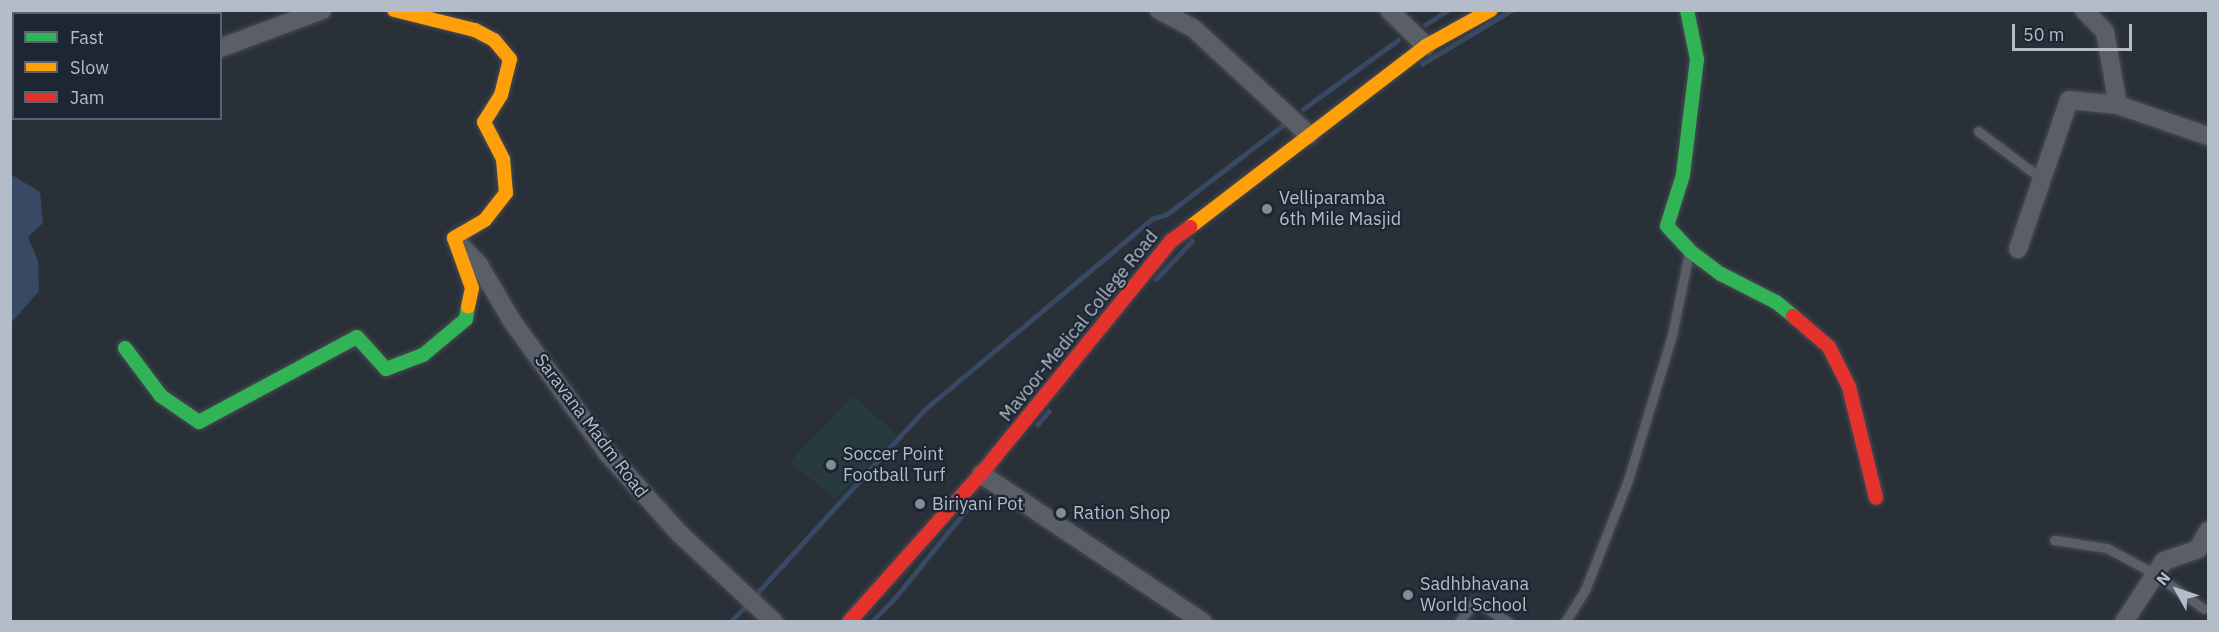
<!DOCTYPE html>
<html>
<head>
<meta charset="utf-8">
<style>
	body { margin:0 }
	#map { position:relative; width:2219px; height:632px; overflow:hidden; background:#2a3038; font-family:"IBM Plex Sans",sans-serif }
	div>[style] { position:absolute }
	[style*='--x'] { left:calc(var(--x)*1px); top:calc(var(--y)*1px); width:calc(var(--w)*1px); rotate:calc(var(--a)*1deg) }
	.green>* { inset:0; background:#273a3e }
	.water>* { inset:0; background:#384963 }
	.stream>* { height:4.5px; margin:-2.25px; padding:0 2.25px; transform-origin:2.25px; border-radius:2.25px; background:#384963 }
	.roads { filter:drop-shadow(0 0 2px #484c53) drop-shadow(0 0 2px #484c53) }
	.lane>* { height:9px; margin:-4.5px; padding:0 4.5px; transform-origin:4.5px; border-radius:4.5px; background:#5a5e66 }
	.street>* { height:18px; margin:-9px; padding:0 9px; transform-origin:9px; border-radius:9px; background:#5a5e66 }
	.fast>* { height:14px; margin:-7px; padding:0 7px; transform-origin:7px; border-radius:7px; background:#30b455 }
	.slow>* { height:14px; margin:-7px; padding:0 7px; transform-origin:7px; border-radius:7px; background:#ff9f0a }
	.jam>* { height:14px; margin:-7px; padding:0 7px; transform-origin:7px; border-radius:7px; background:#e5322d }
	.dots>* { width:16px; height:16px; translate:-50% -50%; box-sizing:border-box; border:3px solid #1d2633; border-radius:50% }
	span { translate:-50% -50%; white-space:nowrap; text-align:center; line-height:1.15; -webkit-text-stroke:4.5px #1d2633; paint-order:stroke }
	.poi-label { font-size:18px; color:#b4bcc9 }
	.left { translate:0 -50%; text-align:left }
	.street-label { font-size:18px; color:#b4bcc9 }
	.frame { position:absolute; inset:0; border:12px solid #b4bcc9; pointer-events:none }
	.legend { position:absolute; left:12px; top:12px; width:210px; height:108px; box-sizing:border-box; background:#1d2633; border:2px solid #59626f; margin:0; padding:8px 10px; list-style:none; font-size:18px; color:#b4bcc9 }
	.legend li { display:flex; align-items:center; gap:12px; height:30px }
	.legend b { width:30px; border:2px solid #59626f }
	.north { position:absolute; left:2147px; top:560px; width:60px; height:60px; -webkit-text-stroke:4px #1d2633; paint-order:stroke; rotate:310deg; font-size:16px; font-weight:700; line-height:24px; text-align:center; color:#b4bcc9 }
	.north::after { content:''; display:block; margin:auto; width:21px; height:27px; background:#b4bcc9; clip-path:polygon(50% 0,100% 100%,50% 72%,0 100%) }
	.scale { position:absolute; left:2012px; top:24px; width:120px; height:27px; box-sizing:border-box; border:3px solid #b4bcc9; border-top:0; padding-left:8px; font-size:18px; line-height:21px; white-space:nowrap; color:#b4bcc9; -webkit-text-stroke:4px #1d2633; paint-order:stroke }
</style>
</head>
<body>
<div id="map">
	<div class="green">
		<i style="clip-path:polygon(853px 396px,899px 436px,835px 499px,790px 462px)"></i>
	</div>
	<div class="water">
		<i style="clip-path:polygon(10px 174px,40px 192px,43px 223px,28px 237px,38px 261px,39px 291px,11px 323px)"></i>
	</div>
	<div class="stream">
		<i style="--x:1425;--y:25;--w:27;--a:-33"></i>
		<i style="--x:1422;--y:64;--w:105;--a:-31"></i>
		<i style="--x:1303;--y:109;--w:117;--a:-36"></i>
		<i style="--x:1156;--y:279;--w:52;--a:-46.5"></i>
		<i style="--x:1037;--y:425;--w:18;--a:-49"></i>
		<i style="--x:758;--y:592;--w:245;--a:-47.6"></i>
		<i style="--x:923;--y:411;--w:299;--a:-40"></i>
		<i style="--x:1152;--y:219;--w:16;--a:-18"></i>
		<i style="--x:1167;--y:214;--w:145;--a:-37.4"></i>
		<i style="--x:730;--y:622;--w:20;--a:-45"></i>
		<i style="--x:871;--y:622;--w:34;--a:-45"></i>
		<i style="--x:895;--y:598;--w:119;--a:-51.1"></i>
	</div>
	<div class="roads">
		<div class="lane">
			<i style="--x:1978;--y:131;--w:80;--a:36.9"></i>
			<i style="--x:2054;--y:540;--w:54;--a:8.6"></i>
			<i style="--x:2107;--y:548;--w:55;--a:28.4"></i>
			<i style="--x:2155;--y:574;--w:60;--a:35.5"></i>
			<i style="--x:1459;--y:622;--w:26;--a:-53"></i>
			<i style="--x:1475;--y:601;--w:40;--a:32"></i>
			<i style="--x:1565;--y:622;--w:38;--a:-58"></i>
			<i style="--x:1585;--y:590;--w:118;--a:-68.6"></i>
			<i style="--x:1628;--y:480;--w:152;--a:-73.1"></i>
			<i style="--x:1672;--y:335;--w:84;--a:-78.3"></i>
		</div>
		<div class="street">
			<i style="--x:1159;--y:10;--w:38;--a:28"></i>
			<i style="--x:1193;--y:28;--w:158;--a:42.7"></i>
			<i style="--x:1389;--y:10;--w:52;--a:44.2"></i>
			<i style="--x:2084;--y:10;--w:30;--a:46"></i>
			<i style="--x:2105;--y:32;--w:74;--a:79.9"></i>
			<i style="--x:2118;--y:105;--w:95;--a:19"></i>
			<i style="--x:137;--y:14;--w:6;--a:-39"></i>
			<i style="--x:178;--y:14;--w:4;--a:-63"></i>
			<i style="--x:220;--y:48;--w:109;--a:-20.4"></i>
			<i style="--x:10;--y:105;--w:4;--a:0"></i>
			<i style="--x:460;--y:245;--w:28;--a:46"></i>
			<i style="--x:479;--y:265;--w:65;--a:59.5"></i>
			<i style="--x:512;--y:321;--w:164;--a:54.2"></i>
			<i style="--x:608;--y:454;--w:108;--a:48"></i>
			<i style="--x:680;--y:534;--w:129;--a:43.1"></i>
			<i style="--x:2018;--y:249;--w:157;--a:-71.1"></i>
			<i style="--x:2069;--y:100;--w:49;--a:5.8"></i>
			<i style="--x:981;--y:474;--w:267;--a:33.7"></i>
			<i style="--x:2124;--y:622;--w:73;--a:-56.7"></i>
			<i style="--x:2164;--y:561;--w:36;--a:-19"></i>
			<i style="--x:2198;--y:549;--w:21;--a:-61"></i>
		</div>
		<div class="fast">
			<i style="--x:1687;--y:10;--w:50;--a:78.5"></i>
			<i style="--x:1697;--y:59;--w:117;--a:96.9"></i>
			<i style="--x:1683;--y:175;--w:53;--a:107.4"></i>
			<i style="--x:1667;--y:226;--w:34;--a:47"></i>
			<i style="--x:1690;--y:251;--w:39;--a:37"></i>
			<i style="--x:1721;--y:274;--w:62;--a:27"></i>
			<i style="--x:1776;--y:302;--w:22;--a:39"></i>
			<i style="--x:125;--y:348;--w:60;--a:53.1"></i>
			<i style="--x:161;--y:396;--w:46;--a:34.4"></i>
			<i style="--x:199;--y:422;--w:179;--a:-28.3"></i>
			<i style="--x:357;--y:337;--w:43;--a:47.8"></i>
			<i style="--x:386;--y:369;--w:40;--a:-21"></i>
			<i style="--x:423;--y:355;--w:56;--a:-39.9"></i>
			<i style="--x:466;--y:319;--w:12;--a:-81"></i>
		</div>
		<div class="slow">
			<i style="--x:394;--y:10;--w:83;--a:13.9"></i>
			<i style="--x:475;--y:30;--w:21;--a:28"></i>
			<i style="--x:494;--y:40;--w:25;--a:50"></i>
			<i style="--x:510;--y:59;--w:37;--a:104"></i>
			<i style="--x:501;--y:95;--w:32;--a:122"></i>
			<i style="--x:484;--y:122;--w:42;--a:62.8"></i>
			<i style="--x:503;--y:159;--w:34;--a:85"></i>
			<i style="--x:506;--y:193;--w:34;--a:128"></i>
			<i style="--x:485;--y:220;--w:36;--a:150"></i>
			<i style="--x:454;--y:238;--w:53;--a:70.2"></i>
			<i style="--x:472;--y:288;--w:19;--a:102"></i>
			<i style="--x:1190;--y:227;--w:297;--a:-37.5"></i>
			<i style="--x:1426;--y:46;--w:74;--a:-29"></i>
		</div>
		<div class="jam">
			<i style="--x:1793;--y:316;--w:48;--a:40.7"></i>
			<i style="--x:1829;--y:347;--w:45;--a:63.4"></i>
			<i style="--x:1849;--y:387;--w:114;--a:76.3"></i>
			<i style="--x:849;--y:622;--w:198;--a:-48.3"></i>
			<i style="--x:981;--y:474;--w:301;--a:-50.8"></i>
			<i style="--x:1171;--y:241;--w:24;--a:-36"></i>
		</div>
	</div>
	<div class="dots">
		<i style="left:1267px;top:209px;background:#848b96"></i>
		<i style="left:831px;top:465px;background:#848b96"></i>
		<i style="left:920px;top:504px;background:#848b96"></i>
		<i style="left:1061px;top:513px;background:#848b96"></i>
		<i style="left:1408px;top:595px;background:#848b96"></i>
	</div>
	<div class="poi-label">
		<span class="left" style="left:1279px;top:209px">Velliparamba<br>6th Mile Masjid</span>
		<span class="left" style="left:843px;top:465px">Soccer Point<br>Football Turf</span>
		<span class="left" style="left:932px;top:504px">Biriyani Pot</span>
		<span class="left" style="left:1073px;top:513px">Ration Shop</span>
		<span class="left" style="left:1420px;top:595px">Sadhbhavana<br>World School</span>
	</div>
	<div class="street-label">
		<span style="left:1079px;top:326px;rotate:-51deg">Mavoor-Medical College Road</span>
		<span style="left:591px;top:426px;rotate:53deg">Saravana Madm Road</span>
	</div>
	<div class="frame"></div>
	<ul class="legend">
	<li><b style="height:8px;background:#30b455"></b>Fast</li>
	<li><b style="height:8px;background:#ff9f0a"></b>Slow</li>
	<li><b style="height:8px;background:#e5322d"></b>Jam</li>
	</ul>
	<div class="north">N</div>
	<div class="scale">50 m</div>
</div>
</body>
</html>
